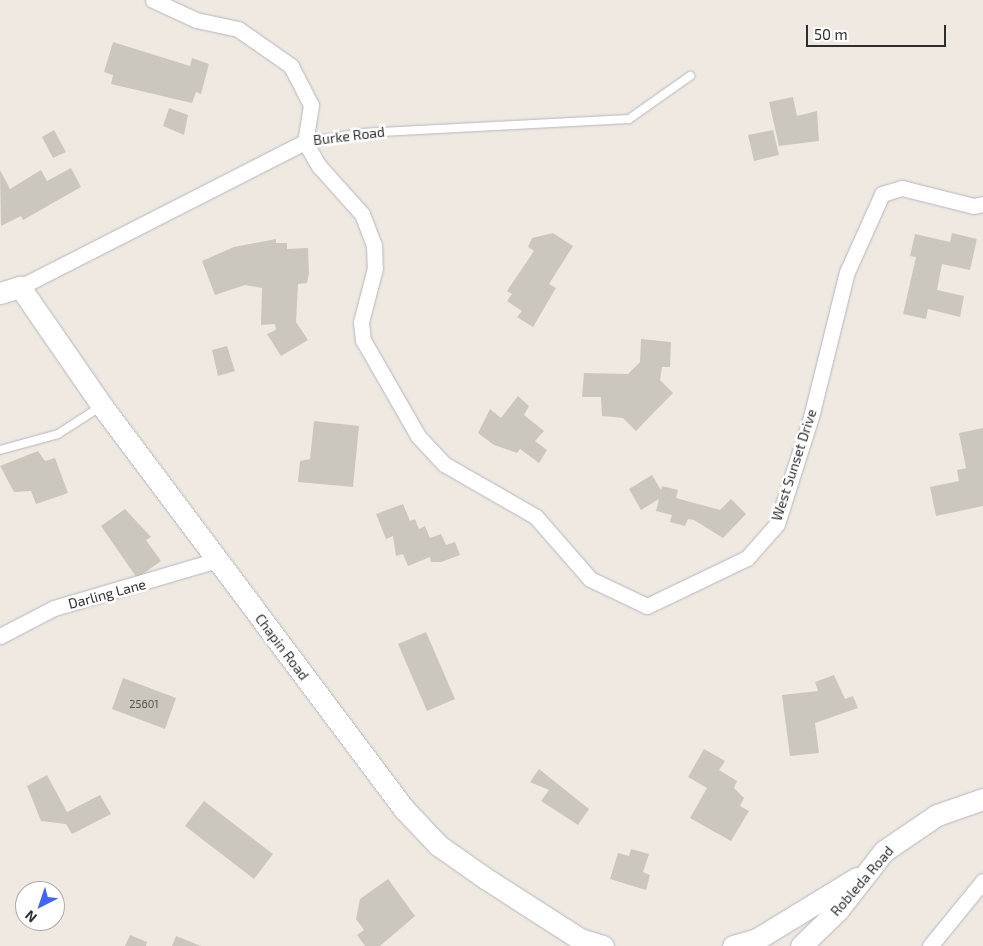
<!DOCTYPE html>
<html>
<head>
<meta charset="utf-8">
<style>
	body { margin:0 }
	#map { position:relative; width:983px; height:946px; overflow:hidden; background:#efe9e1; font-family:"Exo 2",sans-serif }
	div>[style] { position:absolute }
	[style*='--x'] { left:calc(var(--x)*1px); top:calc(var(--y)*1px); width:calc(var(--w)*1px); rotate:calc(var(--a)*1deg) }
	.building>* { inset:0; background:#cbc7bf }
	.roads { filter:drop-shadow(0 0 1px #b4b7c1) drop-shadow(0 0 1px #b4b7c1) }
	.lane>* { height:8px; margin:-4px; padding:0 4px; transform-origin:4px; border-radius:4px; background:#fff }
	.street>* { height:15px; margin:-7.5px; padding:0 7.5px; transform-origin:7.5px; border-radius:7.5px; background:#fff }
	.secondary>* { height:21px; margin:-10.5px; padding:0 10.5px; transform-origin:10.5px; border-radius:10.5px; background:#fff }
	span { translate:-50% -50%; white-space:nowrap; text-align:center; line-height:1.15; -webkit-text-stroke:5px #fff; paint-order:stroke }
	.number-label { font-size:11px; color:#555452 }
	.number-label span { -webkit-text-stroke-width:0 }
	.street-label { font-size:14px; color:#2e2e2e }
	.north { position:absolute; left:15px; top:881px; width:50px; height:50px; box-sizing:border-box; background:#fff; border:1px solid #ababab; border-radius:50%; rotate:221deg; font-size:14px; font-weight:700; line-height:20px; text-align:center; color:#2e2e2e }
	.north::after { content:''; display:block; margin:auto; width:18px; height:22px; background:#4264fb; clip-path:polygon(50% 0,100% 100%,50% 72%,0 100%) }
	.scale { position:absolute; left:806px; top:25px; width:140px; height:22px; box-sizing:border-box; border:2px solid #2e2e2e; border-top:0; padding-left:6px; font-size:15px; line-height:18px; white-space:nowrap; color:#2e2e2e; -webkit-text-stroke:4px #fff; paint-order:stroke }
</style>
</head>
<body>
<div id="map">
	<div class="building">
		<i style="clip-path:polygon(113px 42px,190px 66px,192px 58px,209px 64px,201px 94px,196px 92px,192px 103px,111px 84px,113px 75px,104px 72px)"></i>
		<i style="clip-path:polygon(793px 97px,797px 116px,817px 111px,819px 141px,779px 146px,769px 102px)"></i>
		<i style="clip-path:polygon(169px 108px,188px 115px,184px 135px,163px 126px)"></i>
		<i style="clip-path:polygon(54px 130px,66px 152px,53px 158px,42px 137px)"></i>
		<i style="clip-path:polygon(773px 130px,779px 155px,754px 161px,748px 135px)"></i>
		<i style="clip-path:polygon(71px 168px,81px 187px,23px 220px,21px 216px,1px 226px,0 170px,10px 189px,41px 170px,47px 181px)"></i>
		<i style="clip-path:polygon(553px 233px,573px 246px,549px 284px,556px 288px,533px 327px,517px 317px,522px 311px,507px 301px,512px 294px,507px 291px,534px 251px,528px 247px,532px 238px)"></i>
		<i style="clip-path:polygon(952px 233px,977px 239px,970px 270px,942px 264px,937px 290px,964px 296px,960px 317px,928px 309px,926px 319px,903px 314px,916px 257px,910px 256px,915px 234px,950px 242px)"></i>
		<i style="clip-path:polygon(276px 239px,276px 243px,287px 243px,287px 249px,308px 248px,309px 273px,307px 283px,298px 284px,296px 322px,308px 340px,281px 356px,267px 334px,276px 330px,275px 324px,261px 325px,262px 288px,245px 285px,215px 295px,202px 261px,234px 247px)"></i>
		<i style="clip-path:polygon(641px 339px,671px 342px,670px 367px,662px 367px,660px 380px,673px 393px,636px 431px,623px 418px,602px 416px,601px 397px,582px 397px,584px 373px,628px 374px,640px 362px)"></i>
		<i style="clip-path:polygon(227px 346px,235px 371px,218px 376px,212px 350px)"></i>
		<i style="clip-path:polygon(518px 396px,529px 406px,524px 415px,544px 431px,535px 441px,547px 450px,539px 463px,520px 449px,517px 453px,494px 445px,478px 433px,490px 409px,501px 418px)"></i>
		<i style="clip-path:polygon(314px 421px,359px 426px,353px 487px,298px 482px,300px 461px,310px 459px)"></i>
		<i style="clip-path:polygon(983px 428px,983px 506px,936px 516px,930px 487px,959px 481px,957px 470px,966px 468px,959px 433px)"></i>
		<i style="clip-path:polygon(38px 451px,45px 461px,55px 458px,68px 493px,36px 504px,31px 491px,14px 492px,0 466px)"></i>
		<i style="clip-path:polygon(652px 475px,661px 490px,662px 486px,678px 490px,676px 498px,720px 510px,731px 499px,746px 514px,723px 538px,694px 520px,688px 519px,685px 526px,670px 522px,672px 515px,656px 511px,659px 499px,641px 510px,629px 489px)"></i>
		<i style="clip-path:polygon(403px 504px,410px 521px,415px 519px,419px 529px,425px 526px,430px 538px,441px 534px,446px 545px,455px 542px,460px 555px,441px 562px,431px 562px,430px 557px,408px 566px,403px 554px,396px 556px,393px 536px,386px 539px,376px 514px)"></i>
		<i style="clip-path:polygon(125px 509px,151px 537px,146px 540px,161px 561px,137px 578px,101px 526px)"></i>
		<i style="clip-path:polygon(426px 632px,455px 699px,427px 711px,398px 644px)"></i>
		<i style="clip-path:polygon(834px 675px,845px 699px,853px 696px,858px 708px,815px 723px,819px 753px,790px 756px,782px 695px,818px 691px,815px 682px)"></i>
		<i style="clip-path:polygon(123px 678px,176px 698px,165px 729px,112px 709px)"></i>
		<i style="clip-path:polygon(704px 749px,725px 761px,719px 770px,737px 781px,734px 788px,744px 798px,740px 806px,749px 811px,731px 841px,690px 818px,707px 788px,688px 777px)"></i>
		<i style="clip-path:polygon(539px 769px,589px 809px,578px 825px,541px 801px,549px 790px,530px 782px)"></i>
		<i style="clip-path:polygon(47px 775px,67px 812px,100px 795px,111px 814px,72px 834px,66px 824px,41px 821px,27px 786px)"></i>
		<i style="clip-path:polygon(204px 801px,273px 854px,254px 879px,185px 826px)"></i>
		<i style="clip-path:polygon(631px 849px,649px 854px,643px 872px,650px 875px,646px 890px,610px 879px,618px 853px,629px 856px)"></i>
		<i style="clip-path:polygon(388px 879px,415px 916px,380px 946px,365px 946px,357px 935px,364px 930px,356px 919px,360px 899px)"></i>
		<i style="clip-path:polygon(130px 935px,147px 942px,146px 946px,125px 946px)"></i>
		<i style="clip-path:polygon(176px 936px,201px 946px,172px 946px)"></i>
	</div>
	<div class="roads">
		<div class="lane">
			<i style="--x:305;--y:142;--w:58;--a:-9"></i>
			<i style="--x:362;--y:133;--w:267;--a:-3"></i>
			<i style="--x:629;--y:119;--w:75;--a:-35.2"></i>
			<i style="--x:0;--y:450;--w:60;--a:-15.4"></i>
			<i style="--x:58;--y:434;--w:50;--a:-32.7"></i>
		</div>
		<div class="street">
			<i style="--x:153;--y:0;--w:47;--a:24.9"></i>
			<i style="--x:196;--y:20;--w:43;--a:12.1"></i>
			<i style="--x:238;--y:29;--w:65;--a:34.9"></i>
			<i style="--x:291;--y:66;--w:44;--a:62.9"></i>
			<i style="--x:311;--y:105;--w:37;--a:99"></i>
			<i style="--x:305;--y:142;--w:28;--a:60"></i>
			<i style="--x:319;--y:166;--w:64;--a:48.1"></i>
			<i style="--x:362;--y:214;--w:33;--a:69"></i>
			<i style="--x:374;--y:245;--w:23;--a:88"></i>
			<i style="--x:375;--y:268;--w:56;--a:104.5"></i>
			<i style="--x:361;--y:322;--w:18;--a:84"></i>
			<i style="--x:363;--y:340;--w:111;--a:60.2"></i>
			<i style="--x:418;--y:436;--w:38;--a:47"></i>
			<i style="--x:444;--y:464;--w:106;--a:29.9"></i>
			<i style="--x:536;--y:517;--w:82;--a:48.9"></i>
			<i style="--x:590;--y:579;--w:63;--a:25.3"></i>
			<i style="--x:647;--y:606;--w:111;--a:-25.6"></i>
			<i style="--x:747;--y:558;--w:45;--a:-48.6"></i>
			<i style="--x:777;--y:524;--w:112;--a:-72.4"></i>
			<i style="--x:811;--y:417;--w:149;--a:-76.1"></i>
			<i style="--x:847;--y:272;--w:85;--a:-65.8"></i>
			<i style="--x:882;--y:194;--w:21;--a:-17"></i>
			<i style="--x:902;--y:188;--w:74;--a:14"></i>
			<i style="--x:974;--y:206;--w:9;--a:-13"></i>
			<i style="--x:20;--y:287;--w:320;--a:-27"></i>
			<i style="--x:0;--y:636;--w:61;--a:-27.4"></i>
			<i style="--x:54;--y:608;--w:170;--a:-16.4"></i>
			<i style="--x:930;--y:946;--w:84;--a:-50.8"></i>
		</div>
		<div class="secondary">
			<i style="--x:0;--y:293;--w:21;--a:-17"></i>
			<i style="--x:20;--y:287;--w:145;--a:55.4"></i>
			<i style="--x:102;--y:406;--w:504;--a:53.15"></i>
			<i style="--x:404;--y:809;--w:50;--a:46.6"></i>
			<i style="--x:438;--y:845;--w:57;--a:35.1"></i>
			<i style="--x:485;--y:878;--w:113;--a:32.7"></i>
			<i style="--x:580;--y:939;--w:24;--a:17"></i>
			<i style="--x:733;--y:946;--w:25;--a:-16"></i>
			<i style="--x:757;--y:939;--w:117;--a:-31.4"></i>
			<i style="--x:801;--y:946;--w:52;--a:-44.2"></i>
			<i style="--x:838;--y:910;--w:75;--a:-52.1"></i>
			<i style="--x:884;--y:851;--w:64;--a:-34.2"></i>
			<i style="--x:937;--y:815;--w:49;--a:-19.2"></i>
		</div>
	</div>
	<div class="number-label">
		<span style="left:144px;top:704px">25601</span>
	</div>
	<div class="street-label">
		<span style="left:349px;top:136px;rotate:-7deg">Burke Road</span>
		<span style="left:794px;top:465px;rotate:-72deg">West Sunset Drive</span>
		<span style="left:107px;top:594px;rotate:-15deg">Darling Lane</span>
		<span style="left:282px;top:647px;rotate:53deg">Chapin Road</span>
		<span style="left:862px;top:881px;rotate:-49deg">Robleda Road</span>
	</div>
	<div class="north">N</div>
	<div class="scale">50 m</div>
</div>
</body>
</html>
